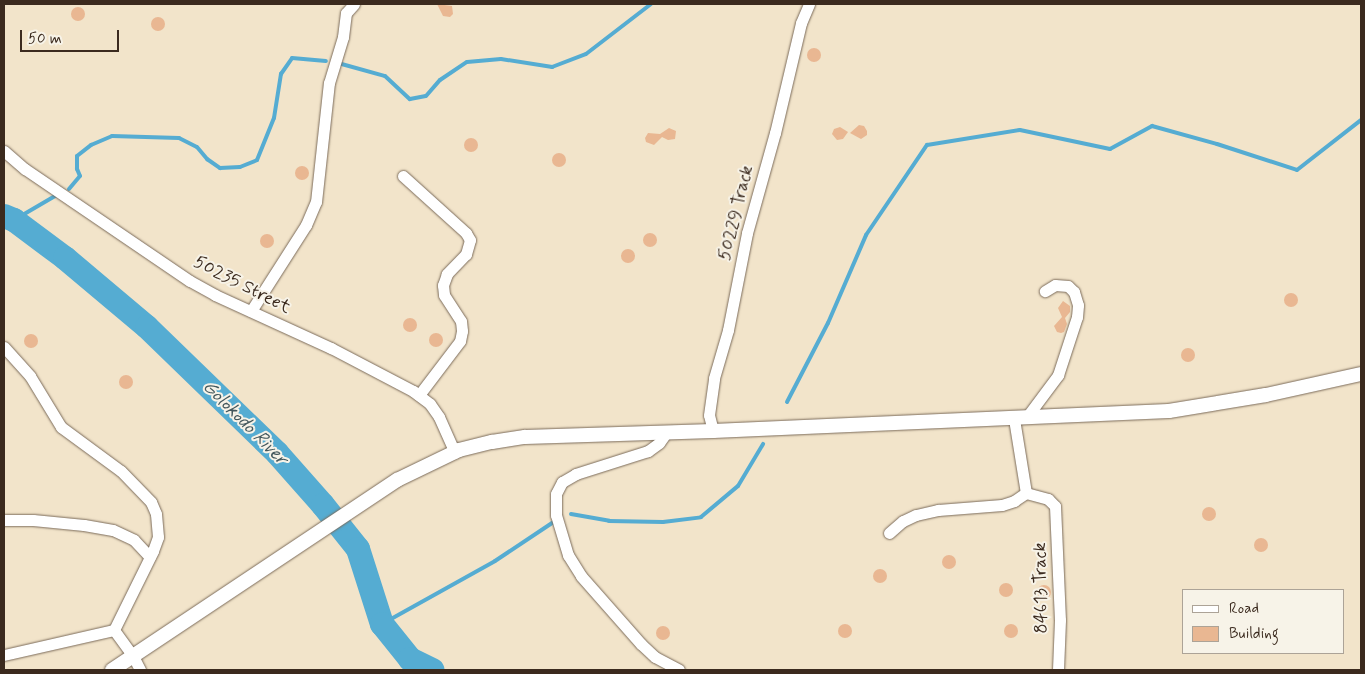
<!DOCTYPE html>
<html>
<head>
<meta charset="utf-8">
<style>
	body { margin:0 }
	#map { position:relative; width:1365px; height:674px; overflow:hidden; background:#f2e4ca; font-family:Mynerve,sans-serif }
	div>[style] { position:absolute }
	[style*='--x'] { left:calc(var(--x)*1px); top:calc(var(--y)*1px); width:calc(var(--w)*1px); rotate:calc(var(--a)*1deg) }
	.stream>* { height:4px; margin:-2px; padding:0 2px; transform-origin:2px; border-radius:2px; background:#55acd2 }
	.river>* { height:24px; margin:-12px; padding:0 12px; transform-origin:12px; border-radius:12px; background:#55acd2 }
	.building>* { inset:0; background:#e9b792 }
	.round { border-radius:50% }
	.roads { filter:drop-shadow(0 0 1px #7b6b5a) drop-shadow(0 0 1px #7b6b5a) }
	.minor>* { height:11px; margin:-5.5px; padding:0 5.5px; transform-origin:5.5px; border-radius:5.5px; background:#fff }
	.tertiary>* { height:14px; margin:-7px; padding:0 7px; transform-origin:7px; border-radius:7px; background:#fff }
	span { translate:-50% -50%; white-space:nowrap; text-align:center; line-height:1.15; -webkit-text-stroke:4px #f7f3e8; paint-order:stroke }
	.street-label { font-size:18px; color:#3b2a1e }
	.water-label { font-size:19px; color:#44585d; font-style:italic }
	.frame { position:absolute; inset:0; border:5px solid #3b2a1e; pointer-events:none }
	.legend { position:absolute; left:1182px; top:589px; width:162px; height:65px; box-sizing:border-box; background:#f7f3e8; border:1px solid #aca397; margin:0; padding:6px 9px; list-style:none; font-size:15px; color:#3b2a1e }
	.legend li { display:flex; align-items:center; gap:10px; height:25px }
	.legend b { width:25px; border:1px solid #aca397 }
	.scale { position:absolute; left:20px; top:30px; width:99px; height:22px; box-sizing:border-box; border:2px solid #3b2a1e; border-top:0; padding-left:6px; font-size:15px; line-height:18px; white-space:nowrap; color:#3b2a1e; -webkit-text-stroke:4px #f7f3e8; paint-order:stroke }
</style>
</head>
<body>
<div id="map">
	<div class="stream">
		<i style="--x:338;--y:63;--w:49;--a:15.5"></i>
		<i style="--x:385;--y:76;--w:34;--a:43"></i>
		<i style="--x:410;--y:99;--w:16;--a:-11"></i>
		<i style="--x:426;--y:96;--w:21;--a:-49"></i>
		<i style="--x:440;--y:80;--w:32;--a:-34"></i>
		<i style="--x:467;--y:62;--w:34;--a:-5"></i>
		<i style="--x:501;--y:59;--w:52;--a:8.9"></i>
		<i style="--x:552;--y:67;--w:36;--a:-21"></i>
		<i style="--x:586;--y:54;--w:82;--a:-37.6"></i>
		<i style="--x:69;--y:189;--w:17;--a:-50"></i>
		<i style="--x:80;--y:176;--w:8;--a:-113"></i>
		<i style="--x:77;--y:169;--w:13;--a:-90"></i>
		<i style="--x:77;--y:156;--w:18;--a:-38"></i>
		<i style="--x:91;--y:145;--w:23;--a:-23"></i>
		<i style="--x:112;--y:136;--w:67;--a:1.7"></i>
		<i style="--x:179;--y:138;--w:20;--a:27"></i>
		<i style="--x:197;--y:147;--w:16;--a:50"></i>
		<i style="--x:207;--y:159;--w:16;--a:35"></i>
		<i style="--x:220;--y:168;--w:20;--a:-3"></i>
		<i style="--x:240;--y:167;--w:18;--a:-22"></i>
		<i style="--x:257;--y:160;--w:45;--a:-68"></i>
		<i style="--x:274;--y:118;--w:45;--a:-81"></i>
		<i style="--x:281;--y:74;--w:19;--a:-55"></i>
		<i style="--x:292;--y:58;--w:34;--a:5"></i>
		<i style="--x:14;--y:220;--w:48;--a:-30.3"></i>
		<i style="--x:787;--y:402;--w:89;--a:-62.6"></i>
		<i style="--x:828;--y:323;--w:96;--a:-66.6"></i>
		<i style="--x:866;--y:235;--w:109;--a:-55.9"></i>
		<i style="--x:927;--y:145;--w:94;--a:-9.2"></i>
		<i style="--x:1020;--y:130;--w:92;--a:11.9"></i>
		<i style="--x:1110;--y:149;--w:48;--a:-28.7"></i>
		<i style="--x:1152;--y:126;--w:67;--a:15.5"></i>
		<i style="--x:1217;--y:144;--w:84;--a:18"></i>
		<i style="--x:1297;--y:170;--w:81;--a:-38"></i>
		<i style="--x:571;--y:514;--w:39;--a:10"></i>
		<i style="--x:609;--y:521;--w:54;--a:1.1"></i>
		<i style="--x:663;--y:522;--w:38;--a:-7"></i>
		<i style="--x:701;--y:517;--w:48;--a:-40"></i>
		<i style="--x:738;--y:486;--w:49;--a:-59.2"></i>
		<i style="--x:382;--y:624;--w:129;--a:-29.1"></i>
		<i style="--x:495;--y:561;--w:69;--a:-33.7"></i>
	</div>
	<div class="river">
		<i style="--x:4;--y:216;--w:11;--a:22"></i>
		<i style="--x:14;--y:220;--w:64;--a:36.7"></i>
		<i style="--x:65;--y:258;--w:107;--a:40.1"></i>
		<i style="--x:147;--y:327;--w:181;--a:44.1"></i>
		<i style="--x:277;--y:453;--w:69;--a:48.5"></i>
		<i style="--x:323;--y:505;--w:56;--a:51.5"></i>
		<i style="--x:358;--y:549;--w:79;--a:72.3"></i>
		<i style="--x:382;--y:624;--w:45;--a:51.3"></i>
		<i style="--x:410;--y:659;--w:25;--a:26"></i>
	</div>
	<div class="building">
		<i style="clip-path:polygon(437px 4px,452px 6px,453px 14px,450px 17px,443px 16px)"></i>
		<i class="round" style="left:71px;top:7px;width:14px;height:14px"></i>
		<i class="round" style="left:151px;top:17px;width:14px;height:14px"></i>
		<i class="round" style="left:807px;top:48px;width:14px;height:14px"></i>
		<i style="clip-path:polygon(859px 125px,864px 126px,867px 131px,867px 135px,861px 139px,850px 133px)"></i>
		<i style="clip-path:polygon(840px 127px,848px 132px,843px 139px,837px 140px,832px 134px,834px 129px)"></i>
		<i style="clip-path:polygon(669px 128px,676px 131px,675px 139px,668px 140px,662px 137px,654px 145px,646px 142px,645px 138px,648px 133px,660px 134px)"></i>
		<i class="round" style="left:464px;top:138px;width:14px;height:14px"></i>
		<i class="round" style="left:552px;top:153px;width:14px;height:14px"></i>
		<i class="round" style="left:295px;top:166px;width:14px;height:14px"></i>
		<i class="round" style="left:643px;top:233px;width:14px;height:14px"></i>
		<i class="round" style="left:260px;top:234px;width:14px;height:14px"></i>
		<i class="round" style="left:621px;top:249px;width:14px;height:14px"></i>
		<i class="round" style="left:1284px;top:293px;width:14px;height:14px"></i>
		<i style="clip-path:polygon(1063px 301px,1070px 306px,1070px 312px,1065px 318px,1067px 324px,1064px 332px,1061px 333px,1057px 332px,1054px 326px,1062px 317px,1058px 308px)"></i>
		<i class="round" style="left:403px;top:318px;width:14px;height:14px"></i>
		<i class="round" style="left:429px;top:333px;width:14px;height:14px"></i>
		<i class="round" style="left:24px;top:334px;width:14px;height:14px"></i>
		<i class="round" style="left:1181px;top:348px;width:14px;height:14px"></i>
		<i class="round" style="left:119px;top:375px;width:14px;height:14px"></i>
		<i class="round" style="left:1202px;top:507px;width:14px;height:14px"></i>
		<i class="round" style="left:1254px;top:538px;width:14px;height:14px"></i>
		<i class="round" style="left:942px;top:555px;width:14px;height:14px"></i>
		<i class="round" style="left:873px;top:569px;width:14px;height:14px"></i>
		<i class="round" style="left:999px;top:583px;width:14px;height:14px"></i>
		<i class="round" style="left:1037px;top:585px;width:14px;height:14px"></i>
		<i class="round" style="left:838px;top:624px;width:14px;height:14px"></i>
		<i class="round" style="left:1004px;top:624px;width:14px;height:14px"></i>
		<i class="round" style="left:656px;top:626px;width:14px;height:14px"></i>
	</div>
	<div class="roads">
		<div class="minor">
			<i style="--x:4;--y:151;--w:28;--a:41"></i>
			<i style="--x:25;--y:169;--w:199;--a:34.2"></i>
			<i style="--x:190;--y:281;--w:29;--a:29"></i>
			<i style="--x:215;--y:295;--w:128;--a:24.6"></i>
			<i style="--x:331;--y:348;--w:93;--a:27.7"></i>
			<i style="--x:413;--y:391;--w:21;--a:37"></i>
			<i style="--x:430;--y:404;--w:16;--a:55"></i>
			<i style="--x:439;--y:417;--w:39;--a:66"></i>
			<i style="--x:403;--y:176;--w:85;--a:42.1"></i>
			<i style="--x:466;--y:233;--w:8;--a:60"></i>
			<i style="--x:470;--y:240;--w:15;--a:106"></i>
			<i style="--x:466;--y:254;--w:28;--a:134"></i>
			<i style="--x:447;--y:274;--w:12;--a:110"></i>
			<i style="--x:443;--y:285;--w:10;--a:84"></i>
			<i style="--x:444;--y:295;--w:31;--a:57"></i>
			<i style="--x:461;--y:321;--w:10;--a:84"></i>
			<i style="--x:462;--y:331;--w:10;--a:101"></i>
			<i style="--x:460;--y:341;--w:68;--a:127.2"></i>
			<i style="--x:251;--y:311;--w:102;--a:-57.4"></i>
			<i style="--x:306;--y:225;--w:25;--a:-67"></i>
			<i style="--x:316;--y:202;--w:120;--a:-83.8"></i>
			<i style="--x:329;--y:83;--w:48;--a:-73.1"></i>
			<i style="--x:343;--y:37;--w:24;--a:-83"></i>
			<i style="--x:346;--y:13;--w:12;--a:-48"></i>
			<i style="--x:4;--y:347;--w:39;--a:48"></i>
			<i style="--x:30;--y:376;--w:60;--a:58.7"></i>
			<i style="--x:61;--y:427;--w:74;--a:36.3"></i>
			<i style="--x:121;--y:471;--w:43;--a:45.9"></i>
			<i style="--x:151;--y:502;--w:13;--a:67"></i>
			<i style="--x:156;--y:514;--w:23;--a:85"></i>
			<i style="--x:158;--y:537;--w:15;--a:110"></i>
			<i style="--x:153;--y:551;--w:88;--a:116.3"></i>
			<i style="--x:114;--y:630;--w:32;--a:54"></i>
			<i style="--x:133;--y:656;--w:16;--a:63"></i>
			<i style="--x:1026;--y:418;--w:54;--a:-53.3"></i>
			<i style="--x:1058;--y:375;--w:61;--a:-71.9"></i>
			<i style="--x:1077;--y:317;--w:12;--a:-85"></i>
			<i style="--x:1078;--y:305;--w:14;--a:-107"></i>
			<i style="--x:1074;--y:292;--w:8;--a:-135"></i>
			<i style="--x:1068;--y:286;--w:13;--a:-176"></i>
			<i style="--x:1055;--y:285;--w:12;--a:149"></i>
			<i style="--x:713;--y:431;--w:16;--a:-104"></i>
			<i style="--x:709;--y:415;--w:37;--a:-82"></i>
			<i style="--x:714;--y:378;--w:50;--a:-73.7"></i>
			<i style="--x:728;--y:330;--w:99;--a:-78.9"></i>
			<i style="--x:747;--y:233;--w:104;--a:-74.4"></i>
			<i style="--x:775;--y:133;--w:113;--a:-76.7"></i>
			<i style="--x:801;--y:23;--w:21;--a:-67"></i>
			<i style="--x:666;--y:433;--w:12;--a:125"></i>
			<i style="--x:659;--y:443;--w:14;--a:144"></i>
			<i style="--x:648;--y:451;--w:76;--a:162.3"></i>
			<i style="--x:576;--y:474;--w:16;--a:150"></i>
			<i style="--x:562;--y:482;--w:13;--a:117"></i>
			<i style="--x:556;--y:494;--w:21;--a:90"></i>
			<i style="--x:556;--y:515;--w:42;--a:73.3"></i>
			<i style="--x:568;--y:555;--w:25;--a:58"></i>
			<i style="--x:581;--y:576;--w:91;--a:48.6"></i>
			<i style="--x:641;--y:644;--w:19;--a:43"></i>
			<i style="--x:655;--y:657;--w:27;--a:28"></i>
			<i style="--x:1026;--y:493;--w:23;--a:15"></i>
			<i style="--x:1048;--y:499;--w:10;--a:45"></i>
			<i style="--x:1055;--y:506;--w:114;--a:87.5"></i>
			<i style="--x:1060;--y:620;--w:50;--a:92.3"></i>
			<i style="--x:4;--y:520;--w:29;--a:0"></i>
			<i style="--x:33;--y:520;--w:51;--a:5.6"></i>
			<i style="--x:84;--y:525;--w:29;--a:10"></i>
			<i style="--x:113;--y:530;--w:23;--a:25"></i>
			<i style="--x:134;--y:540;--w:23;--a:47"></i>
			<i style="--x:889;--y:533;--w:18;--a:-41"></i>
			<i style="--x:903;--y:521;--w:14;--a:-25"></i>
			<i style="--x:916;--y:515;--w:23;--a:-13"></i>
			<i style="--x:938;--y:510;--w:64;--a:-4.5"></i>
			<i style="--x:1002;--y:505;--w:13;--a:-18"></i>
			<i style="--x:1014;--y:501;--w:14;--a:-34"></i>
			<i style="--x:1026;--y:493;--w:75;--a:-99.2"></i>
			<i style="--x:4;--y:655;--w:113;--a:-12.8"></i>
		</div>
		<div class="tertiary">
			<i style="--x:112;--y:670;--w:343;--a:-33.7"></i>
			<i style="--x:397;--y:480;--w:69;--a:-25.8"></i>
			<i style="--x:459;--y:450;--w:34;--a:-14"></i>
			<i style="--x:492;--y:442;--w:33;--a:-9"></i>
			<i style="--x:525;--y:437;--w:188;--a:-1.8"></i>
			<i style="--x:713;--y:431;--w:456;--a:-2.5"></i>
			<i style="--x:1169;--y:411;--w:98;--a:-9.4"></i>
			<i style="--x:1266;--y:395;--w:97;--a:-12.5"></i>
		</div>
	</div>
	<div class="street-label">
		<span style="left:736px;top:213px;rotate:-76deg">50229 Track</span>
		<span style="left:242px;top:285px;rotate:27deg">50235 Street</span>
		<span style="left:1041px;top:588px;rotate:-91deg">84613 Track</span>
	</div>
	<div class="water-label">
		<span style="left:245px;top:423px;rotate:45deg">Golokodo River</span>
	</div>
	<div class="frame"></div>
	<ul class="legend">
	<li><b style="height:6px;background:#fff"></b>Road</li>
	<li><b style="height:14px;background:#e9b792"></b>Building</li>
	</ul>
	<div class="scale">50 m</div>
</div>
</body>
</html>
